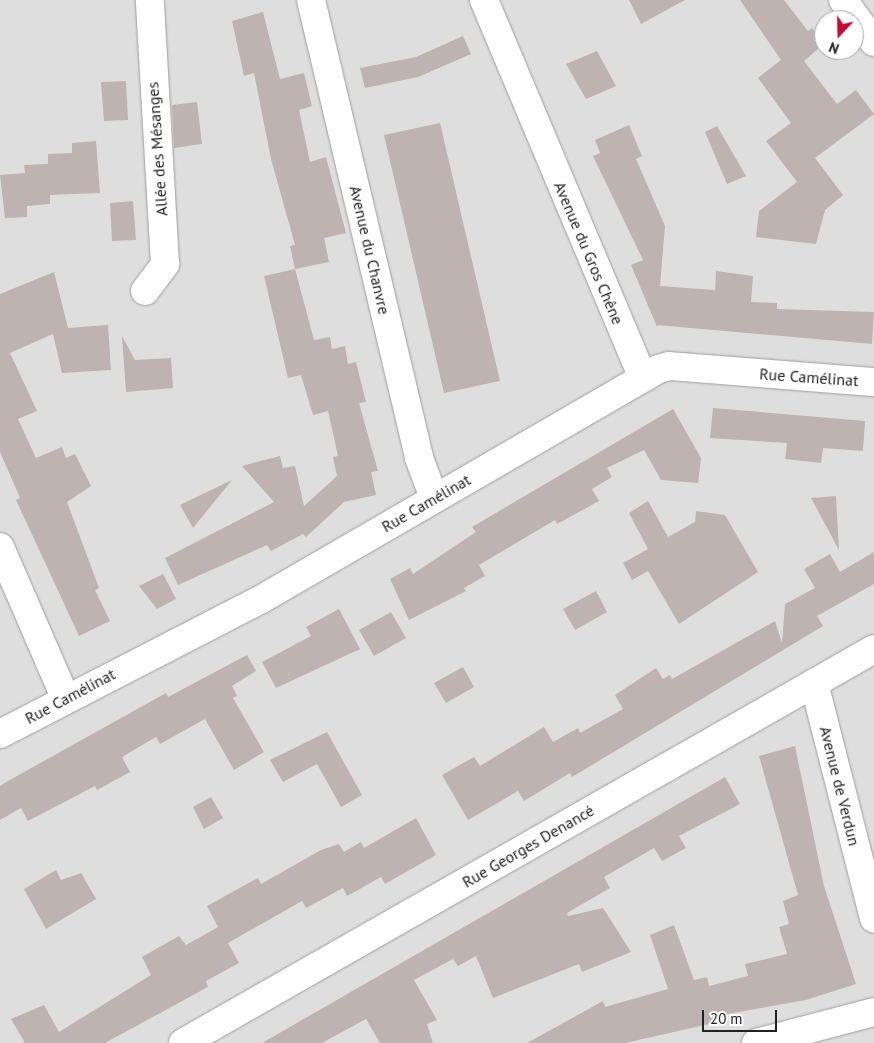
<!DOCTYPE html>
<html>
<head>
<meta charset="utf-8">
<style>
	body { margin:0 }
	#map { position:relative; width:874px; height:1043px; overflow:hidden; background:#f1ece8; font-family:"PT Sans",sans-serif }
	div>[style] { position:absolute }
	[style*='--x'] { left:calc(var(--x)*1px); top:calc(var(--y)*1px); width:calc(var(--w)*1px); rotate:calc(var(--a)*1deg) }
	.residential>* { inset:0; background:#dfdede }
	.building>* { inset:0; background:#beb3b1 }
	.roads { filter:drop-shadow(0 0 1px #9e9e9e) drop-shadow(0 0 1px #9e9e9e) }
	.minor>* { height:28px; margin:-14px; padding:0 14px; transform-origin:14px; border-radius:14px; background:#fff }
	span { translate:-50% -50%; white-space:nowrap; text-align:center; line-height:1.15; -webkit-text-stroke:4px #fff; paint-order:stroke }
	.street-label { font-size:16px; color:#212121 }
	.north { position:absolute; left:814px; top:10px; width:50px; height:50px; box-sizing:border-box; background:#fff; border:1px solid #a6a6a6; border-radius:50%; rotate:201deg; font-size:14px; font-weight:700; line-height:20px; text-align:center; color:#212121 }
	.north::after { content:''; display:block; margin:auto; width:18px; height:22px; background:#c90835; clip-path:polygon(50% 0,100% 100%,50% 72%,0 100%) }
	.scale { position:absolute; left:702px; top:1010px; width:75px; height:22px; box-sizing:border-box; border:2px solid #212121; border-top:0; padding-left:6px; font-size:15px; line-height:18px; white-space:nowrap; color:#212121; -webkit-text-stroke:4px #fff; paint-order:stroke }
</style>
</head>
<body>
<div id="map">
	<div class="residential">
		<i style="clip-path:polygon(evenodd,0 0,874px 0,874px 1043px,0 1043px,0 0,824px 20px,854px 20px,854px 50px,824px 50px,824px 20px)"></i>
	</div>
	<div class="building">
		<i style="clip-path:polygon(629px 0,685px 0,641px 24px)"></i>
		<i style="clip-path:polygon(740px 0,784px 0,808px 31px,812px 28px,824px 44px,804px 61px,837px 104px,856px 90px,874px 114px,815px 158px,843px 195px,825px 210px,816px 244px,756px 237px,759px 211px,797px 182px,766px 141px,791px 123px,758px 78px,781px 60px)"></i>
		<i style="clip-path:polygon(263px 12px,280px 79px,304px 73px,312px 106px,299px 110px,310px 162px,326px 157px,346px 233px,324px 238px,329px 262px,295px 269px,290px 246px,295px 245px,271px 159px,254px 73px,244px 76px,232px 21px)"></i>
		<i style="clip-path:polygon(463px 36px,471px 54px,418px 77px,365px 88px,360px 68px,416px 57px)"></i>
		<i style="clip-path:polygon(597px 51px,616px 86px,586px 99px,566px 64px)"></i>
		<i style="clip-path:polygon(126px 81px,128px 120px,104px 121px,101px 82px)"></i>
		<i style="clip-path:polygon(197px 102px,202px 144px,174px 148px,172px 105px)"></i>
		<i style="clip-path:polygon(440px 123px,500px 381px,444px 393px,384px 135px)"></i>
		<i style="clip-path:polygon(629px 125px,642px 156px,636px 159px,665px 226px,660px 286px,715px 290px,716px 271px,753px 276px,751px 302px,777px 303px,777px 309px,874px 312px,872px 344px,657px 325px,658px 314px,657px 327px,631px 265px,643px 260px,593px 156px,600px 153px,595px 140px)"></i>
		<i style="clip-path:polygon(717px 126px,746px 176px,727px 184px,705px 132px)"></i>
		<i style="clip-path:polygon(96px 141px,100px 193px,50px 195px,50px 204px,27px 206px,27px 217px,5px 218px,0 175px,25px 173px,24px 165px,48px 164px,48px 154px,72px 153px,72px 143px)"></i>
		<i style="clip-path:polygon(133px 201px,136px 240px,112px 241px,110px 203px)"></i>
		<i style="clip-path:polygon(295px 269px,314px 340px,330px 337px,332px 349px,345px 346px,348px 364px,356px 362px,366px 402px,359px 403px,378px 471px,371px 472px,376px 495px,344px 502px,306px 537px,303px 534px,271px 551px,267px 545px,178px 585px,165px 558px,274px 502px,242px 466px,280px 456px,283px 468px,295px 466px,304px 506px,337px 476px,333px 457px,338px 456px,328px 411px,313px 415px,301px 375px,288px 378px,264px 276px)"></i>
		<i style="clip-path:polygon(54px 272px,68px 328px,108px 325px,111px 370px,62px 373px,53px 334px,10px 353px,37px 411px,18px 419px,36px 458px,62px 447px,66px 458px,75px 454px,91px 486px,67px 502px,99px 588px,95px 590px,110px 621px,79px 636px,16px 500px,20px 498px,0 452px,0 294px)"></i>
		<i style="clip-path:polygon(122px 336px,135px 360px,171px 358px,173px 388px,126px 392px)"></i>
		<i style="clip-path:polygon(713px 408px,865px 421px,863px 451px,823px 448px,821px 463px,785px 459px,787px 443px,710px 438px)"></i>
		<i style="clip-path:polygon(673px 409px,701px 458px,698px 483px,661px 480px,644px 450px,607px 468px,612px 477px,592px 489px,599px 501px,557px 524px,555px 520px,479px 565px,485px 576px,464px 588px,466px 591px,409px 620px,390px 579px,410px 568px,413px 574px,476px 532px,472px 527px)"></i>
		<i style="clip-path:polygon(232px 480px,193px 528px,180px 505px)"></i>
		<i style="clip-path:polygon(836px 496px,839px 550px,811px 498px)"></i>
		<i style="clip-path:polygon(648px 501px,668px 537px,695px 522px,696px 511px,725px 515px,758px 572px,679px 624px,648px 571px,632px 580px,623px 563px,648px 549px,629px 513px)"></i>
		<i style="clip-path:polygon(874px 552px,874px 584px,817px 616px,823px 626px,572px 777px,570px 773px,524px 801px,518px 791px,468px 820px,442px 775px,474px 757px,480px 766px,544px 727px,553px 742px,578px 728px,580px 733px,623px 709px,615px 695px,656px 668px,663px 679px,670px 675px,672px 679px,775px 621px,782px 643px,785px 604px,815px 588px,804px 569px,830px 554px,840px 572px)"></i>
		<i style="clip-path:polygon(163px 574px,176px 599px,157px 609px,139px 586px)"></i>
		<i style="clip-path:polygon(596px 591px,607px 612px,575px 630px,563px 609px)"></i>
		<i style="clip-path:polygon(339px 609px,360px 649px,276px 688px,262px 662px,311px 636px,306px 627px)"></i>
		<i style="clip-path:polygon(391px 612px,406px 638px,374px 656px,359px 630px)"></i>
		<i style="clip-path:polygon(247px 655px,256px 671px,232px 686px,237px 696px,233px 698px,264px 752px,234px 770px,205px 719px,160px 744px,156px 737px,122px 757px,130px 772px,97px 790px,95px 786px,28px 821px,21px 808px,0 820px,0 786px,8px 781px,166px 693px,168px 697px)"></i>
		<i style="clip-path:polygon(463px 667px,474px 687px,446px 703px,434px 683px)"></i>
		<i style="clip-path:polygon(327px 732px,362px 795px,341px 807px,317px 764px,283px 782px,270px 760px)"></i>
		<i style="clip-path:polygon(795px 746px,824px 886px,856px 984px,806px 1000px,716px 1016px,718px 1022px,625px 1043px,527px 1043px,603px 1001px,605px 1007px,668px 989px,650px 935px,674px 925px,694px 980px,707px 977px,709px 986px,748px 976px,745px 964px,787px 954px,779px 927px,789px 924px,783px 901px,798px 895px,759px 756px)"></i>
		<i style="clip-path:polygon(725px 777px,740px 804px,679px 836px,686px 848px,662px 861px,654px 848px,604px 877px,610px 888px,567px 913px,568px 916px,603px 908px,631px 952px,582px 972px,579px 964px,493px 998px,476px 956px,458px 966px,453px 959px,414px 980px,437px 1020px,427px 1024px,433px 1043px,380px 1043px,366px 1019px,322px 1043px,262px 1043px)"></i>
		<i style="clip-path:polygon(211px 797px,223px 818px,204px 829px,193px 807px)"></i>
		<i style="clip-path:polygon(416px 818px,436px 855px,385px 884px,381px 877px,347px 896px,343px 888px,306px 908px,302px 901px,228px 943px,239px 963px,206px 981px,208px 987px,105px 1043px,25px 1043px,11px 1019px,44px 1005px,59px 1032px,151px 975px,142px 957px,179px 936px,186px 945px,218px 927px,207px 906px,258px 878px,261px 884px,321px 850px,339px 844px,344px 852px,361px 842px,364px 848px)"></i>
		<i style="clip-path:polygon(56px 870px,61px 880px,81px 873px,96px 899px,46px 929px,24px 889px)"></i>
	</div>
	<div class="roads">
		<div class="minor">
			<i style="--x:311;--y:0;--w:471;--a:76.7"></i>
			<i style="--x:419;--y:458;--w:43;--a:69.4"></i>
			<i style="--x:484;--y:0;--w:408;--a:67.2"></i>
			<i style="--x:843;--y:0;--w:52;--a:53.6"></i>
			<i style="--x:145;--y:291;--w:34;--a:-53"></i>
			<i style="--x:165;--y:264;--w:264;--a:-93.3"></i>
			<i style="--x:0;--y:547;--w:163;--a:66.6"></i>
			<i style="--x:814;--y:683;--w:243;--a:75.7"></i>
			<i style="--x:0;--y:734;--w:292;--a:-27.3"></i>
			<i style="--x:260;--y:600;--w:460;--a:-30.1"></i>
			<i style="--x:658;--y:369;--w:11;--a:-15"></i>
			<i style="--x:669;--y:366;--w:206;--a:4.5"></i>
			<i style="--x:183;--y:1043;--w:795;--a:-29.69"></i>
			<i style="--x:756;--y:1043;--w:122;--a:-14.7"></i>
		</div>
	</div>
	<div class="street-label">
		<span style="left:157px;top:149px;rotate:-94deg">Allée des Mésanges</span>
		<span style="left:370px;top:250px;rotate:77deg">Avenue du Chanvre</span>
		<span style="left:589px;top:253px;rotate:67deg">Avenue du Gros Chêne</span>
		<span style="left:809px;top:377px;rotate:4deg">Rue Camélinat</span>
		<span style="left:426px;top:503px;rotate:-30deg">Rue Camélinat</span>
		<span style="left:70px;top:696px;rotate:-28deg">Rue Camélinat</span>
		<span style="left:840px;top:786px;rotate:76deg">Avenue de Verdun</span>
		<span style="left:528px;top:846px;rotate:-30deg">Rue Georges Denancé</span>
	</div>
	<div class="north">N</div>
	<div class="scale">20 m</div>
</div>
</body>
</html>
